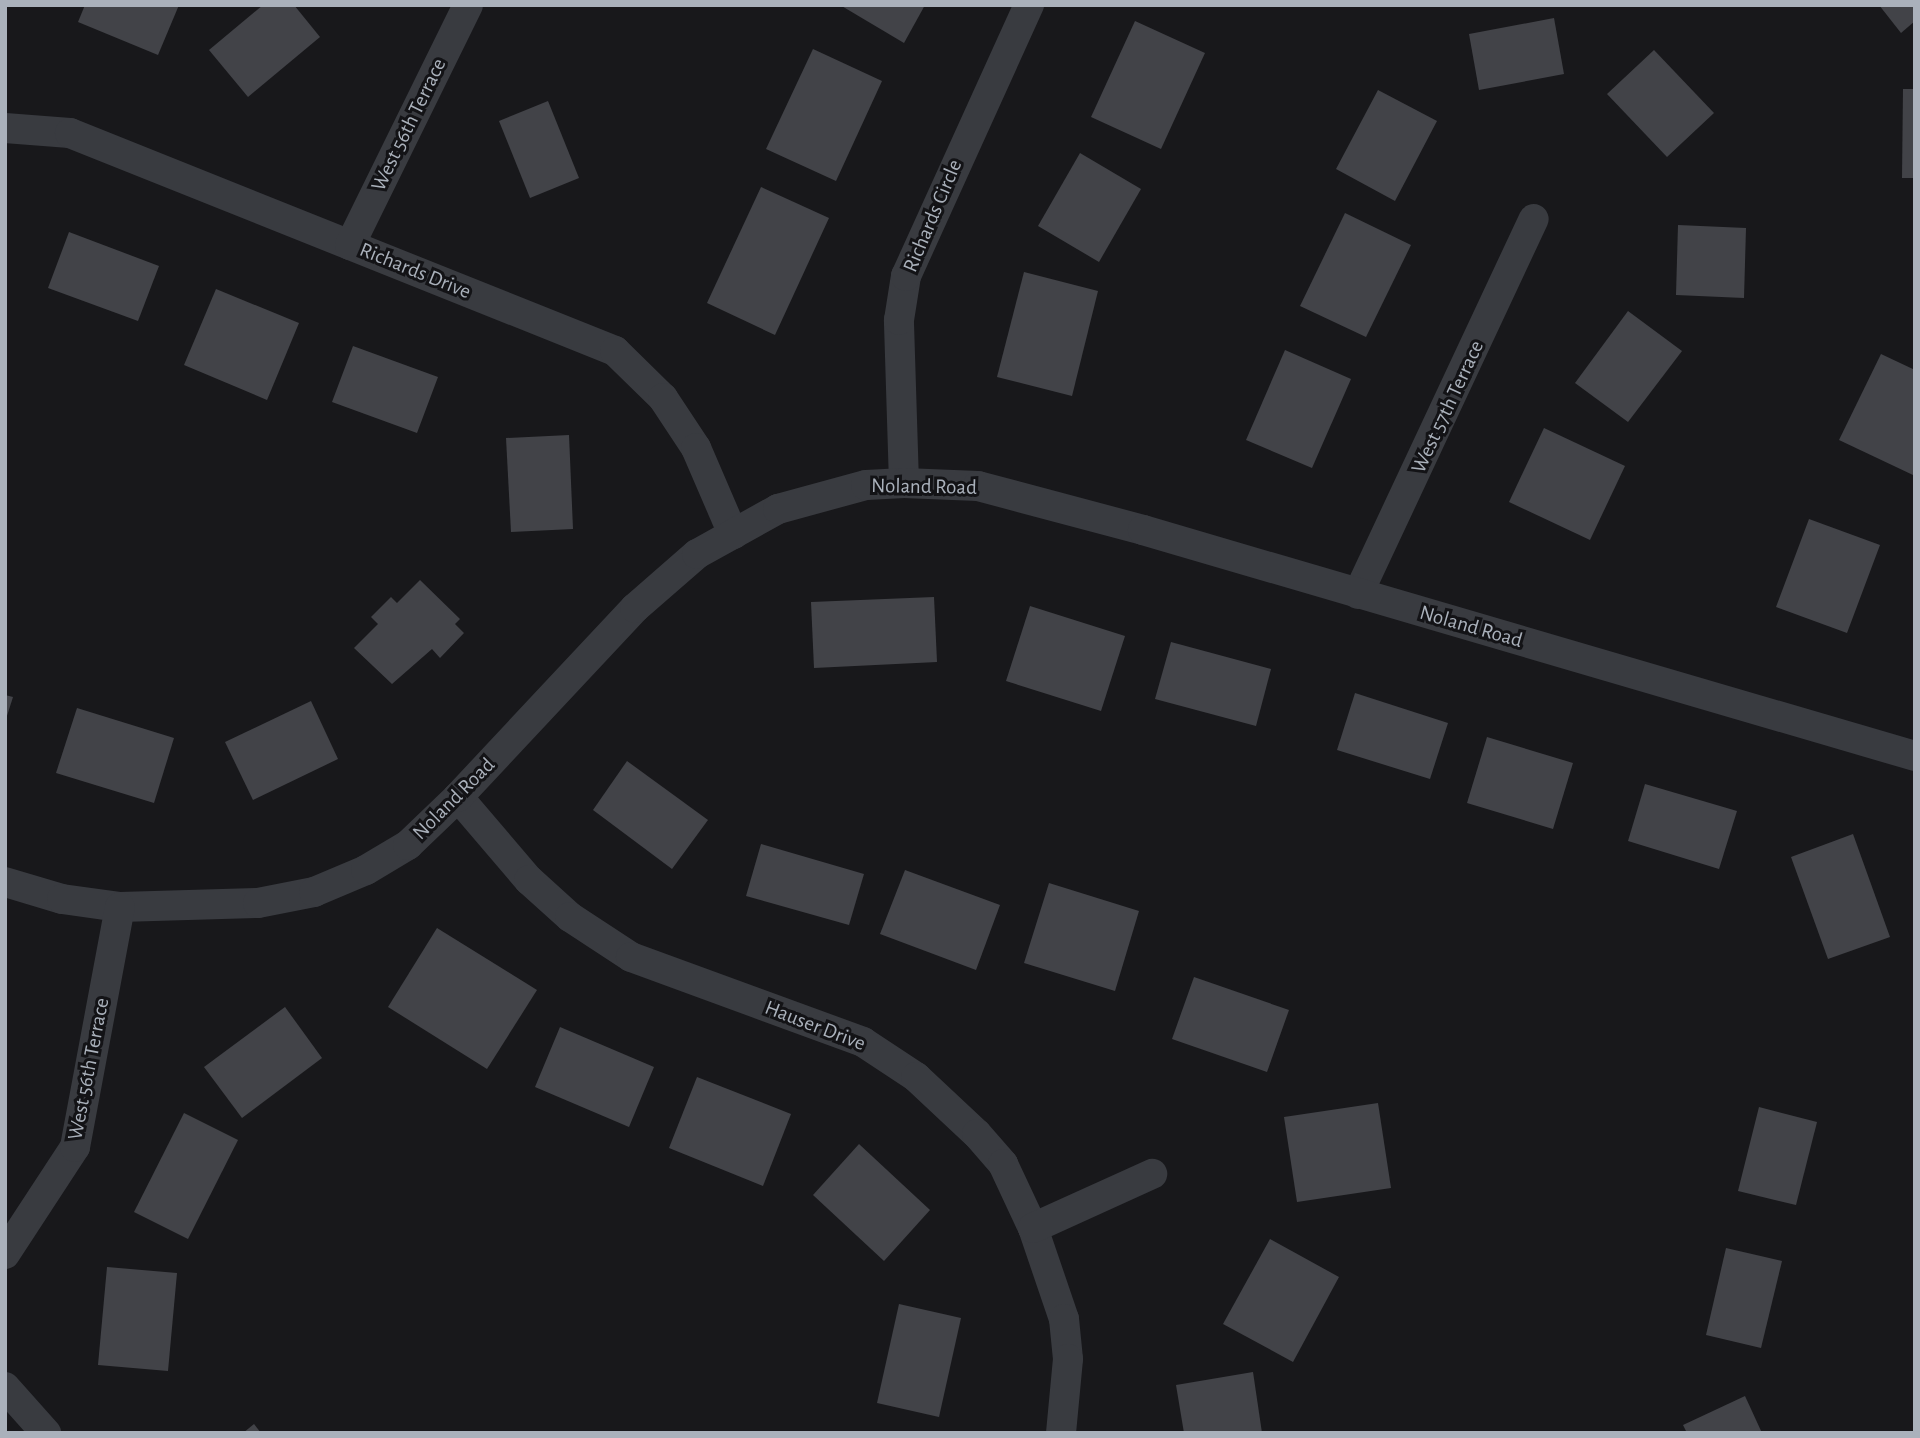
<!DOCTYPE html>
<html>
<head>
<meta charset="utf-8">
<style>
	body { margin:0 }
	#map { position:relative; width:1920px; height:1438px; overflow:hidden; background:#18181b; font-family:"Alegreya Sans",sans-serif }
	div>[style] { position:absolute }
	[style*='--x'] { left:calc(var(--x)*1px); top:calc(var(--y)*1px); width:calc(var(--w)*1px); rotate:calc(var(--a)*1deg) }
	.building>* { inset:0; background:#424348 }
	.street>* { height:30px; margin:-15px; padding:0 15px; transform-origin:15px; border-radius:15px; background:#393b40 }
	span { translate:-50% -50%; white-space:nowrap; text-align:center; line-height:1.15; -webkit-text-stroke:6px #131316; paint-order:stroke }
	.street-label { font-size:21px; color:#aab1bb }
	.frame { position:absolute; inset:0; border:7px solid #aab1bb; pointer-events:none }
</style>
</head>
<body>
<div id="map">
	<div class="building">
		<i style="clip-path:polygon(85px 5px,179px 5px,158px 55px,78px 22px)"></i>
		<i style="clip-path:polygon(263px 5px,294px 5px,320px 37px,248px 97px,209px 50px)"></i>
		<i style="clip-path:polygon(840px 5px,925px 5px,904px 43px)"></i>
		<i style="clip-path:polygon(1879px 5px,1915px 5px,1915px 21px,1901px 33px)"></i>
		<i style="clip-path:polygon(1554px 18px,1564px 74px,1479px 90px,1469px 34px)"></i>
		<i style="clip-path:polygon(1135px 21px,1205px 53px,1161px 149px,1091px 117px)"></i>
		<i style="clip-path:polygon(813px 49px,882px 81px,836px 181px,766px 149px)"></i>
		<i style="clip-path:polygon(1654px 50px,1714px 113px,1667px 157px,1607px 94px)"></i>
		<i style="clip-path:polygon(1903px 89px,1915px 89px,1915px 178px,1902px 178px)"></i>
		<i style="clip-path:polygon(1378px 90px,1437px 121px,1395px 201px,1336px 169px)"></i>
		<i style="clip-path:polygon(548px 101px,579px 178px,530px 198px,499px 121px)"></i>
		<i style="clip-path:polygon(1080px 153px,1141px 189px,1099px 262px,1038px 226px)"></i>
		<i style="clip-path:polygon(761px 187px,829px 218px,775px 335px,707px 303px)"></i>
		<i style="clip-path:polygon(1345px 213px,1411px 245px,1366px 337px,1300px 306px)"></i>
		<i style="clip-path:polygon(1678px 225px,1746px 228px,1744px 298px,1676px 295px)"></i>
		<i style="clip-path:polygon(69px 232px,159px 266px,138px 321px,48px 288px)"></i>
		<i style="clip-path:polygon(1024px 272px,1098px 291px,1072px 396px,997px 377px)"></i>
		<i style="clip-path:polygon(216px 289px,299px 323px,267px 400px,184px 365px)"></i>
		<i style="clip-path:polygon(1628px 311px,1682px 351px,1628px 422px,1575px 383px)"></i>
		<i style="clip-path:polygon(353px 346px,438px 377px,417px 433px,332px 402px)"></i>
		<i style="clip-path:polygon(1285px 350px,1351px 379px,1312px 468px,1246px 440px)"></i>
		<i style="clip-path:polygon(1881px 354px,1915px 370px,1913px 475px,1839px 440px)"></i>
		<i style="clip-path:polygon(1544px 428px,1625px 466px,1590px 540px,1509px 502px)"></i>
		<i style="clip-path:polygon(569px 435px,573px 529px,511px 532px,506px 438px)"></i>
		<i style="clip-path:polygon(1809px 519px,1880px 545px,1847px 633px,1776px 607px)"></i>
		<i style="clip-path:polygon(420px 580px,460px 619px,455px 624px,464px 633px,440px 658px,432px 649px,392px 684px,354px 648px,378px 624px,371px 617px,391px 597px,397px 603px)"></i>
		<i style="clip-path:polygon(934px 597px,937px 662px,814px 668px,811px 602px)"></i>
		<i style="clip-path:polygon(1030px 606px,1125px 636px,1101px 711px,1006px 681px)"></i>
		<i style="clip-path:polygon(1171px 642px,1271px 669px,1256px 726px,1155px 699px)"></i>
		<i style="clip-path:polygon(1355px 693px,1448px 723px,1430px 779px,1337px 750px)"></i>
		<i style="clip-path:polygon(5px 695px,13px 697px,6px 719px,5px 719px)"></i>
		<i style="clip-path:polygon(311px 701px,338px 759px,253px 800px,225px 742px)"></i>
		<i style="clip-path:polygon(77px 708px,174px 738px,154px 803px,56px 773px)"></i>
		<i style="clip-path:polygon(1487px 737px,1573px 763px,1553px 829px,1467px 803px)"></i>
		<i style="clip-path:polygon(627px 761px,708px 820px,672px 869px,593px 810px)"></i>
		<i style="clip-path:polygon(1645px 784px,1737px 811px,1719px 869px,1628px 841px)"></i>
		<i style="clip-path:polygon(1853px 834px,1890px 937px,1828px 959px,1791px 857px)"></i>
		<i style="clip-path:polygon(761px 844px,864px 874px,849px 925px,746px 896px)"></i>
		<i style="clip-path:polygon(905px 870px,1000px 905px,976px 970px,880px 934px)"></i>
		<i style="clip-path:polygon(1049px 883px,1139px 911px,1115px 991px,1024px 963px)"></i>
		<i style="clip-path:polygon(437px 928px,537px 990px,487px 1069px,388px 1007px)"></i>
		<i style="clip-path:polygon(1194px 977px,1289px 1010px,1267px 1072px,1172px 1039px)"></i>
		<i style="clip-path:polygon(285px 1007px,322px 1058px,242px 1118px,204px 1067px)"></i>
		<i style="clip-path:polygon(560px 1027px,654px 1067px,629px 1127px,535px 1087px)"></i>
		<i style="clip-path:polygon(697px 1077px,791px 1114px,763px 1186px,669px 1148px)"></i>
		<i style="clip-path:polygon(1378px 1103px,1391px 1188px,1297px 1202px,1284px 1117px)"></i>
		<i style="clip-path:polygon(1759px 1107px,1817px 1122px,1796px 1205px,1738px 1191px)"></i>
		<i style="clip-path:polygon(184px 1113px,238px 1140px,188px 1239px,134px 1212px)"></i>
		<i style="clip-path:polygon(859px 1144px,930px 1210px,884px 1261px,813px 1195px)"></i>
		<i style="clip-path:polygon(1270px 1239px,1339px 1277px,1293px 1362px,1223px 1324px)"></i>
		<i style="clip-path:polygon(1726px 1248px,1782px 1261px,1761px 1348px,1706px 1335px)"></i>
		<i style="clip-path:polygon(107px 1267px,177px 1273px,168px 1371px,98px 1365px)"></i>
		<i style="clip-path:polygon(899px 1304px,961px 1318px,939px 1417px,877px 1403px)"></i>
		<i style="clip-path:polygon(1253px 1372px,1262px 1433px,1184px 1433px,1176px 1385px)"></i>
		<i style="clip-path:polygon(1745px 1396px,1762px 1433px,1687px 1433px,1683px 1425px)"></i>
		<i style="clip-path:polygon(254px 1424px,261px 1433px,243px 1433px)"></i>
	</div>
	<div class="street">
		<i style="--x:5;--y:128;--w:65;--a:4.4"></i>
		<i style="--x:70;--y:133;--w:587;--a:21.8"></i>
		<i style="--x:615;--y:351;--w:67;--a:44.4"></i>
		<i style="--x:663;--y:398;--w:60;--a:56.6"></i>
		<i style="--x:696;--y:448;--w:94;--a:66.7"></i>
		<i style="--x:350;--y:245;--w:267;--a:-63.8"></i>
		<i style="--x:904;--y:483;--w:163;--a:-91.8"></i>
		<i style="--x:899;--y:320;--w:45;--a:-81"></i>
		<i style="--x:906;--y:276;--w:298;--a:-65.6"></i>
		<i style="--x:1358;--y:594;--w:414;--a:-64.9"></i>
		<i style="--x:458;--y:797;--w:109;--a:49.5"></i>
		<i style="--x:529;--y:880;--w:55;--a:42.1"></i>
		<i style="--x:570;--y:917;--w:73;--a:33.3"></i>
		<i style="--x:631;--y:957;--w:247;--a:20.1"></i>
		<i style="--x:863;--y:1042;--w:64;--a:33.4"></i>
		<i style="--x:916;--y:1077;--w:83;--a:43.1"></i>
		<i style="--x:977;--y:1134;--w:40;--a:49"></i>
		<i style="--x:1003;--y:1164;--w:71;--a:64.9"></i>
		<i style="--x:1033;--y:1228;--w:96;--a:71.2"></i>
		<i style="--x:1064;--y:1319;--w:40;--a:84.3"></i>
		<i style="--x:1068;--y:1359;--w:74;--a:95.4"></i>
		<i style="--x:5;--y:882;--w:59;--a:16.6"></i>
		<i style="--x:62;--y:899;--w:59;--a:7.9"></i>
		<i style="--x:120;--y:907;--w:138;--a:-1.7"></i>
		<i style="--x:258;--y:903;--w:57;--a:-11.1"></i>
		<i style="--x:314;--y:892;--w:56;--a:-22.9"></i>
		<i style="--x:366;--y:870;--w:49;--a:-30.8"></i>
		<i style="--x:408;--y:845;--w:69;--a:-43.8"></i>
		<i style="--x:458;--y:797;--w:259;--a:-46.9"></i>
		<i style="--x:635;--y:608;--w:82;--a:-41.1"></i>
		<i style="--x:697;--y:554;--w:93;--a:-29.1"></i>
		<i style="--x:778;--y:509;--w:91;--a:-15.3"></i>
		<i style="--x:866;--y:485;--w:38;--a:-3"></i>
		<i style="--x:904;--y:483;--w:74;--a:2.3"></i>
		<i style="--x:978;--y:486;--w:171;--a:14.9"></i>
		<i style="--x:1143;--y:530;--w:804;--a:16.32"></i>
		<i style="--x:1033;--y:1228;--w:131;--a:-24.4"></i>
		<i style="--x:5;--y:1254;--w:128;--a:-56.8"></i>
		<i style="--x:75;--y:1147;--w:244;--a:-79.4"></i>
		<i style="--x:5;--y:1387;--w:62;--a:48.3"></i>
	</div>
	<div class="street-label">
		<span style="left:409px;top:125px;rotate:-64deg">West 56th Terrace</span>
		<span style="left:933px;top:216px;rotate:-67deg">Richards Circle</span>
		<span style="left:415px;top:271px;rotate:22deg">Richards Drive</span>
		<span style="left:1448px;top:407px;rotate:-65deg">West 57th Terrace</span>
		<span style="left:924px;top:487px;rotate:1deg">Noland Road</span>
		<span style="left:1471px;top:627px;rotate:16deg">Noland Road</span>
		<span style="left:454px;top:799px;rotate:-45deg">Noland Road</span>
		<span style="left:815px;top:1026px;rotate:21deg">Hauser Drive</span>
		<span style="left:89px;top:1069px;rotate:-79deg">West 56th Terrace</span>
	</div>
	<div class="frame"></div>
</div>
</body>
</html>
